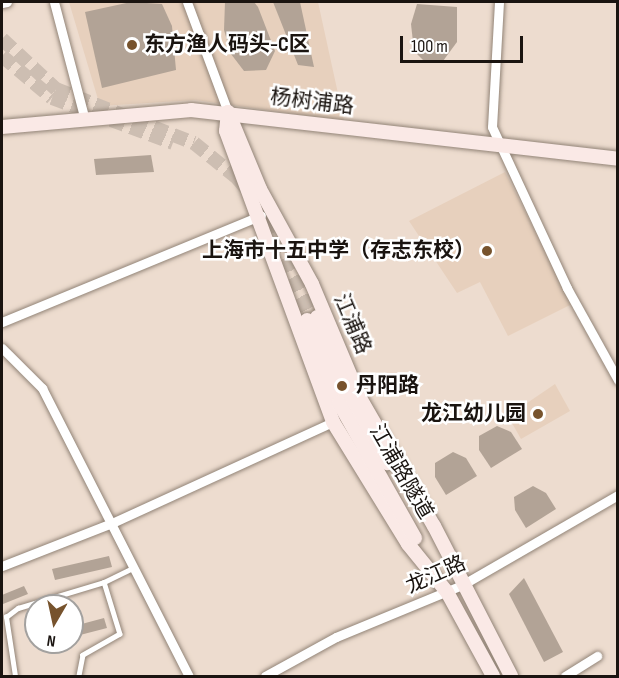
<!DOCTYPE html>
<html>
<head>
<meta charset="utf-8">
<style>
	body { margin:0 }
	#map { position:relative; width:619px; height:678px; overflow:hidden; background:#eddccf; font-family:"Sofia Sans Condensed","Noto Sans SC",sans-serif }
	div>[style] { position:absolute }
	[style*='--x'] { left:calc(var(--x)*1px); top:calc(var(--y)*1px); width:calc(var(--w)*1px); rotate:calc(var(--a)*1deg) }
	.built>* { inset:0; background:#e7d0bd }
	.building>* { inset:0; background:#b2a396 }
	.secondary-tunnel>* { height:14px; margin-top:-7px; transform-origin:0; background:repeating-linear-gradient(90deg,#cdbeb2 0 14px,transparent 0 21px) }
	.roads { filter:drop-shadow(0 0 2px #928477) drop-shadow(0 0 2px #928477) }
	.service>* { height:4.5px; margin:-2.25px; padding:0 2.25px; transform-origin:2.25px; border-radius:2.25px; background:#fff }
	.minor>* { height:9px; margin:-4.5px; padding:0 4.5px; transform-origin:4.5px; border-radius:4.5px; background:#fff }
	.secondary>* { height:14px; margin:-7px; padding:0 7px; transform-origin:7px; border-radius:7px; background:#fae9e6 }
	.dots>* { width:16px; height:16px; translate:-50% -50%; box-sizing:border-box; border:3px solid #fff; border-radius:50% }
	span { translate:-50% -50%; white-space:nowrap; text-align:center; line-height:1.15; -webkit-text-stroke:5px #fff; paint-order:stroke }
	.poi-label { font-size:21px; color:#1a1410; font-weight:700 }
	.left { translate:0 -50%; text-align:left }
	.right { translate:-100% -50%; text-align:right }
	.street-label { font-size:21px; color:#1a1410 }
	.frame { position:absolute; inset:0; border:3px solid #1a1410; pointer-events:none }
	.north { position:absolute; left:24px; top:594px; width:60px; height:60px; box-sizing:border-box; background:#fff; border:2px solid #a3a19f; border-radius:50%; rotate:189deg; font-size:16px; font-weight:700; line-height:24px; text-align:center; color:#1a1410 }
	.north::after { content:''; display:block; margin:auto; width:21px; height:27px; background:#77532d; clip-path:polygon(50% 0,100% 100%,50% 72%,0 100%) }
	.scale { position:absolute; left:400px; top:36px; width:123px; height:27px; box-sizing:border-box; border:3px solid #1a1410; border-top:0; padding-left:8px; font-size:18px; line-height:21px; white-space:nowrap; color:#1a1410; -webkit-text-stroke:4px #fff; paint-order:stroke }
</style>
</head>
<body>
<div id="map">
	<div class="built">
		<i style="clip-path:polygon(69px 2px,318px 2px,344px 121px,195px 100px,100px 106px)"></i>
		<i style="clip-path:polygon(505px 172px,572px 304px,508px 336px,480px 282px,457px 293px,409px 221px)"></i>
		<i style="clip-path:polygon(555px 384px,570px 411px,521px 439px,508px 416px)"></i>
	</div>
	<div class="building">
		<i style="clip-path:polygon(131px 2px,162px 4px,172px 26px,176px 70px,102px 88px,85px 12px)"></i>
		<i style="clip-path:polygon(225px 2px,254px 2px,258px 7px,275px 51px,266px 70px,244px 71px,231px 54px,224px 30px)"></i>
		<i style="clip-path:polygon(273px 2px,300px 2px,314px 67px,298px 65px)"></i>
		<i style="clip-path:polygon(417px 4px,457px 7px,457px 42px,443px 61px,425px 62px,414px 51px,411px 24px)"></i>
		<i style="clip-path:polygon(151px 155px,154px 172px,96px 175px,94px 159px)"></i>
		<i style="clip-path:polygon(497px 426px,511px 432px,522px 449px,491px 468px,479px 450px,479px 436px)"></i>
		<i style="clip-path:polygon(453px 452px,466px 458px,477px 476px,446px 495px,435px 477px,435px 463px)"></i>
		<i style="clip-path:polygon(533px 486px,546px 493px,556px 509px,526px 528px,515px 510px,514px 497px)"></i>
		<i style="clip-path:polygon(109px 556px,112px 567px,55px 580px,52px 569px)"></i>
		<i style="clip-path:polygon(524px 578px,563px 652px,544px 662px,509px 594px)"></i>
		<i style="clip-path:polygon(24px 586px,28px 594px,3px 604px,2px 595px)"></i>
		<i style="clip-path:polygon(104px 618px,107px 628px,80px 635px,78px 625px)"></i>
	</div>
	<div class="secondary-tunnel">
		<i style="--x:2;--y:39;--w:74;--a:42.8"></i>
		<i style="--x:56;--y:89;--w:148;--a:21.4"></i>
		<i style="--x:194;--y:143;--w:55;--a:39.1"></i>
		<i style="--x:237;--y:178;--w:52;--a:48.9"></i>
		<i style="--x:2;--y:56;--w:65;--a:40"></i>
		<i style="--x:52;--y:98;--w:129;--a:20.4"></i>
		<i style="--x:263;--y:222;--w:107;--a:65.8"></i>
		<i style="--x:291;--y:255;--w:67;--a:67.2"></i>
	</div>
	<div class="roads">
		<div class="service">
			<i style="--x:104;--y:582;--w:32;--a:-26"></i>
			<i style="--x:15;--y:676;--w:60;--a:-98.7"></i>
			<i style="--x:6;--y:617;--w:15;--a:-37"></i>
			<i style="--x:18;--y:608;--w:90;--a:-16.8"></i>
			<i style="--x:104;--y:582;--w:54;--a:72.9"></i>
			<i style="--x:120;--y:634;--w:43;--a:150.4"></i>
			<i style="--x:83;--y:655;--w:21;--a:101"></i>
		</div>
		<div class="minor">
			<i style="--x:54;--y:2;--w:118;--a:75.3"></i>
			<i style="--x:187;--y:2;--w:117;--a:69.6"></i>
			<i style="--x:499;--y:2;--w:125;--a:93.2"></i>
			<i style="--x:492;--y:127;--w:178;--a:65"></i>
			<i style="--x:567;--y:288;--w:105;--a:61"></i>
			<i style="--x:2;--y:3;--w:5;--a:-11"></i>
			<i style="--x:2;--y:322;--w:280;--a:-22.4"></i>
			<i style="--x:2;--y:348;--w:57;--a:45"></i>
			<i style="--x:42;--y:388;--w:323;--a:63"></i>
			<i style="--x:2;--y:566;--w:118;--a:-21.4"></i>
			<i style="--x:112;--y:523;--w:243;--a:-24.6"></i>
			<i style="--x:265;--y:676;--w:81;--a:-28.8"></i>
			<i style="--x:336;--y:637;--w:136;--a:-22.4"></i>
			<i style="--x:462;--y:585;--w:180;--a:-30"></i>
			<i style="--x:565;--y:676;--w:38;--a:-32"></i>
		</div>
		<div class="secondary">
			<i style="--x:228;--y:112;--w:83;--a:67.4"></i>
			<i style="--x:260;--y:189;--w:108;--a:61.3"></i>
			<i style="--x:312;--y:284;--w:124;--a:67.2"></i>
			<i style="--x:360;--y:398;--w:148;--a:60"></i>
			<i style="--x:434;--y:526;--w:169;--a:62.8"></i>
			<i style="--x:228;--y:112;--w:19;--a:96"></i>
			<i style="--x:226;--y:131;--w:310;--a:69.8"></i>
			<i style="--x:333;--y:422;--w:143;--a:58.4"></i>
			<i style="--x:408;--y:544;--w:62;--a:50.9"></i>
			<i style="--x:447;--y:592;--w:96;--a:61.3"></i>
			<i style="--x:2;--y:127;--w:190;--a:-5.1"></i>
			<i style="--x:191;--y:110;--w:430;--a:6.5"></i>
			<i style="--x:317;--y:317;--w:90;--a:69.1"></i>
			<i style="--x:349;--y:401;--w:73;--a:58.5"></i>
			<i style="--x:307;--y:320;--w:89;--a:68.9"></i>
			<i style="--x:339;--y:403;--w:155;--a:60.6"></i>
		</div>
	</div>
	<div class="dots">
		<i style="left:132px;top:45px;background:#77532d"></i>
		<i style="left:487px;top:251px;background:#77532d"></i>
		<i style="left:342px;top:386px;background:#77532d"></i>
		<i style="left:538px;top:414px;background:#77532d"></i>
	</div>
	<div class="poi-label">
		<span class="left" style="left:144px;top:45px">东方渔人码头-C区</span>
		<span class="right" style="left:475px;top:251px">上海市十五中学（存志东校）</span>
		<span class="left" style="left:356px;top:386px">丹阳路</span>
		<span class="right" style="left:526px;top:414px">龙江幼儿园</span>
	</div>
	<div class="street-label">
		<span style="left:312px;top:102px;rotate:7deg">杨树浦路</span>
		<span style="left:352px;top:324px;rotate:67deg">江浦路</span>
		<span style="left:401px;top:472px;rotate:60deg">江浦路隧道</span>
		<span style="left:436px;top:575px;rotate:-24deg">龙江路</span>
	</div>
	<div class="frame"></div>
	<div class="north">N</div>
	<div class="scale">100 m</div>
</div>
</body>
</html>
